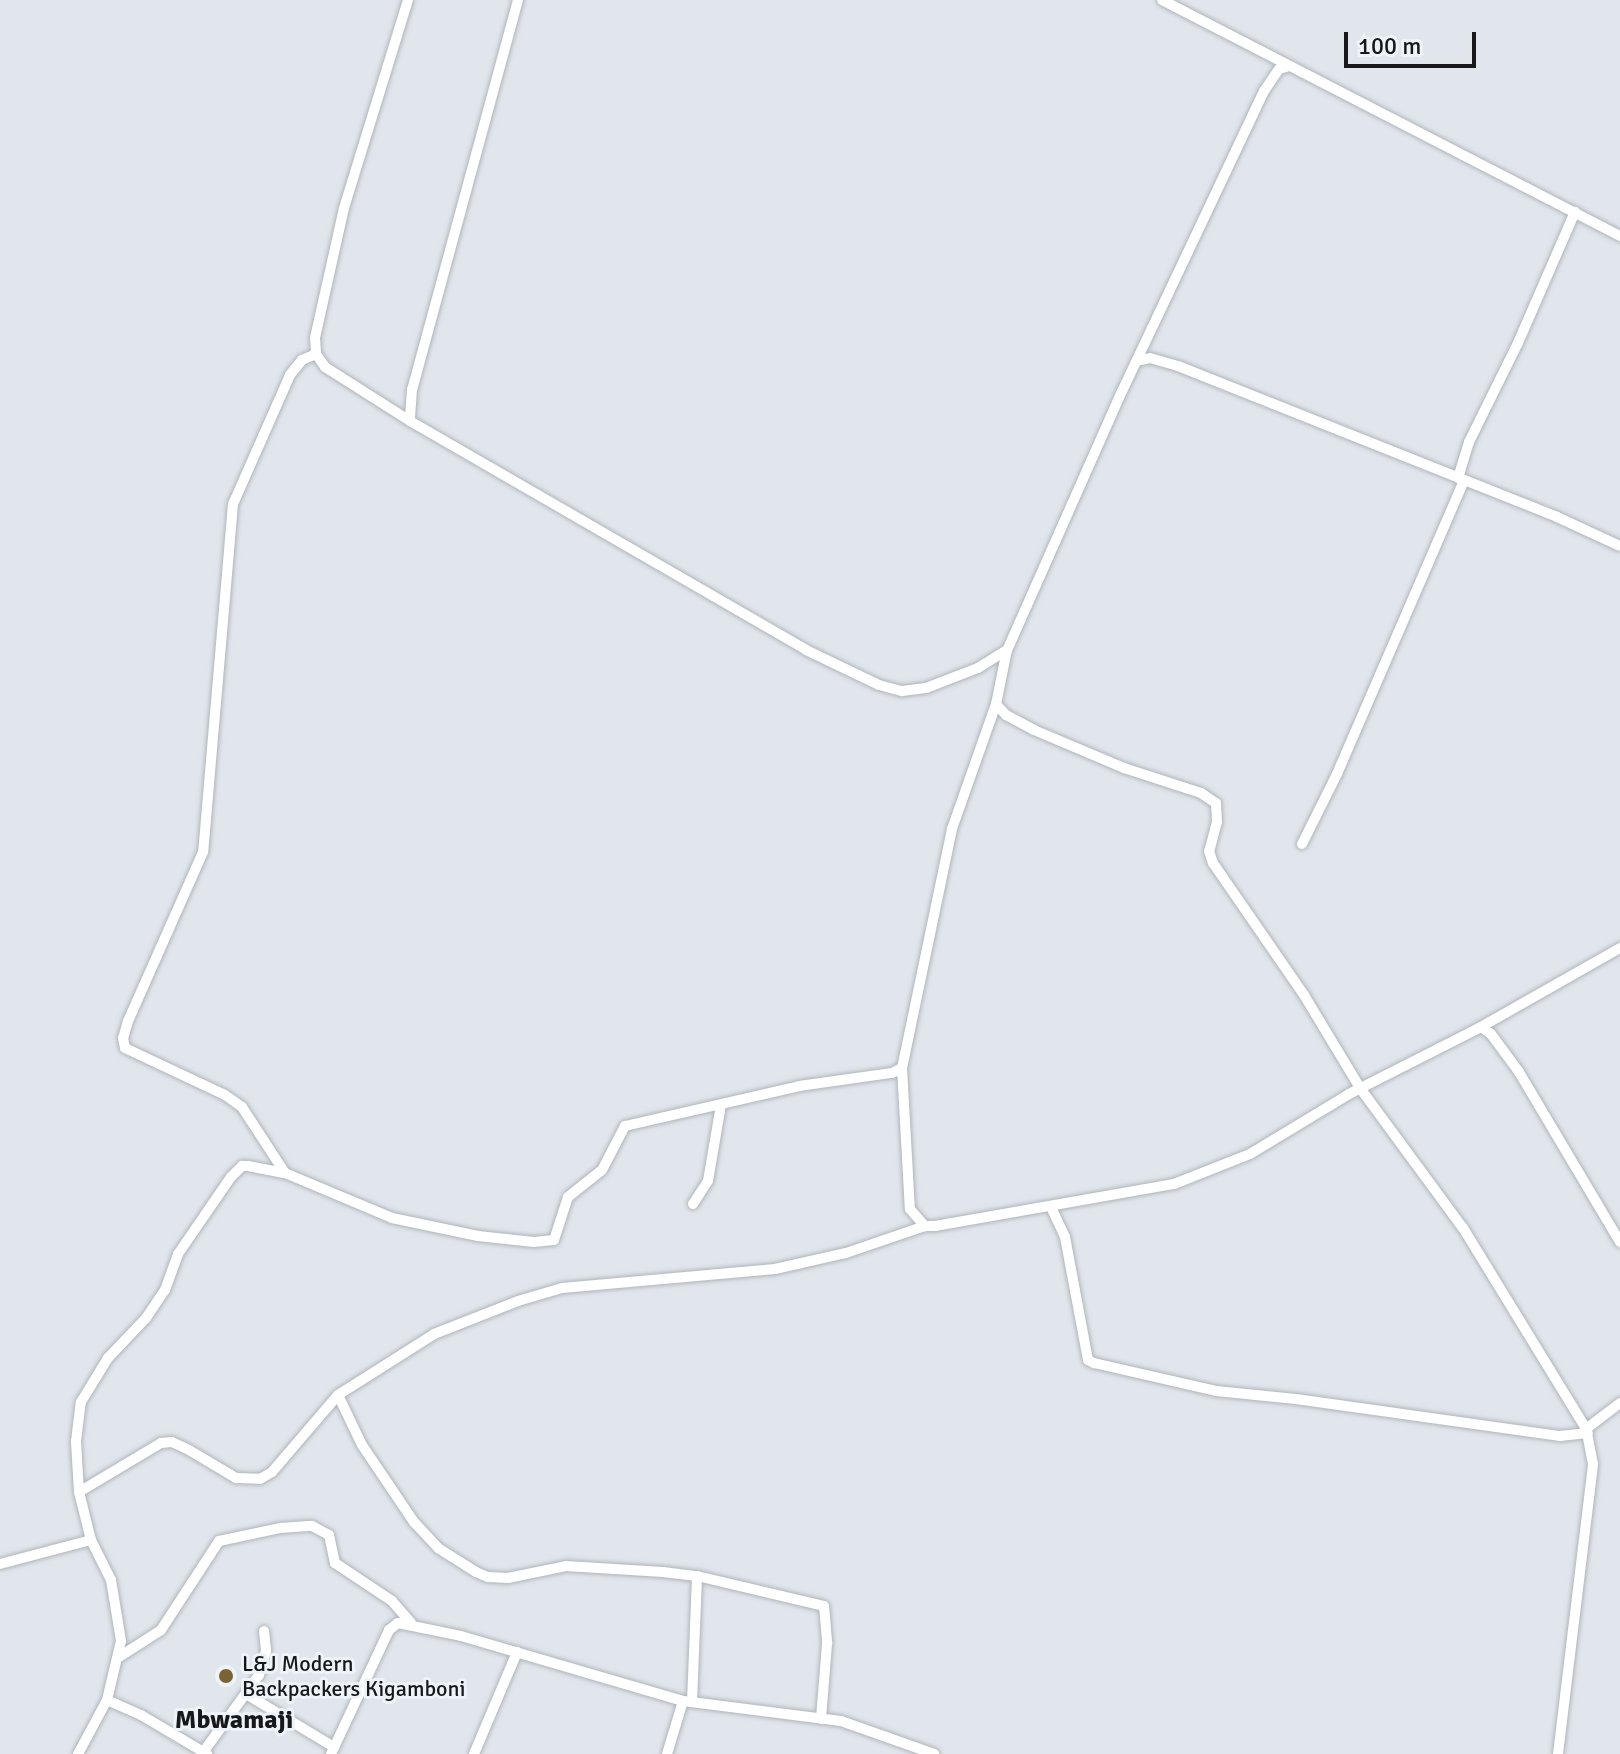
<!DOCTYPE html>
<html>
<head>
<meta charset="utf-8">
<style>
	body { margin:0 }
	#map { position:relative; width:1620px; height:1754px; overflow:hidden; background:#e1e6ec; font-family:Signika,sans-serif }
	div>[style] { position:absolute }
	[style*='--x'] { left:calc(var(--x)*1px); top:calc(var(--y)*1px); width:calc(var(--w)*1px); rotate:calc(var(--a)*1deg) }
	.roads { filter:drop-shadow(0 0 2px #b0b5bb) drop-shadow(0 0 2px #b0b5bb) }
	.minor>* { height:10px; margin:-5px; padding:0 5px; transform-origin:5px; border-radius:5px; background:#fff }
	.dots>* { width:22px; height:22px; translate:-50% -50%; box-sizing:border-box; border:4px solid #eef3f9; border-radius:50% }
	span { translate:-50% -50%; white-space:nowrap; text-align:center; line-height:1.15; -webkit-text-stroke:6px #eef3f9; paint-order:stroke }
	.poi-label { font-size:22px; color:#16181a }
	.left { translate:0 -50%; text-align:left }
	.quarter-label { font-size:26px; color:#16181a; font-weight:700 }
	.scale { position:absolute; left:1344px; top:32px; width:132px; height:36px; box-sizing:border-box; border:4px solid #16181a; border-top:0; padding-left:10px; font-size:24px; line-height:28px; white-space:nowrap; color:#16181a; -webkit-text-stroke:6px #eef3f9; paint-order:stroke }
</style>
</head>
<body>
<div id="map">
	<div class="roads">
		<div class="minor">
			<i style="--x:408;--y:0;--w:218;--a:107.1"></i>
			<i style="--x:344;--y:208;--w:133;--a:102.6"></i>
			<i style="--x:315;--y:338;--w:16;--a:86"></i>
			<i style="--x:316;--y:354;--w:16;--a:55"></i>
			<i style="--x:325;--y:367;--w:101;--a:32.4"></i>
			<i style="--x:518;--y:0;--w:403;--a:105.2"></i>
			<i style="--x:412;--y:389;--w:32;--a:94"></i>
			<i style="--x:410;--y:421;--w:457;--a:30"></i>
			<i style="--x:806;--y:650;--w:81;--a:25.6"></i>
			<i style="--x:879;--y:685;--w:24;--a:15"></i>
			<i style="--x:902;--y:691;--w:24;--a:-7"></i>
			<i style="--x:926;--y:688;--w:56;--a:-21"></i>
			<i style="--x:978;--y:668;--w:34;--a:-32"></i>
			<i style="--x:1162;--y:0;--w:515;--a:27.26"></i>
			<i style="--x:1289;--y:66;--w:10;--a:163"></i>
			<i style="--x:1279;--y:69;--w:27;--a:124"></i>
			<i style="--x:1264;--y:91;--w:332;--a:115.3"></i>
			<i style="--x:1122;--y:391;--w:283;--a:113.9"></i>
			<i style="--x:1007;--y:650;--w:55;--a:101.5"></i>
			<i style="--x:996;--y:704;--w:133;--a:109.4"></i>
			<i style="--x:952;--y:829;--w:244;--a:101.8"></i>
			<i style="--x:902;--y:1068;--w:141;--a:86.8"></i>
			<i style="--x:910;--y:1209;--w:23;--a:49"></i>
			<i style="--x:925;--y:1226;--w:10;--a:0"></i>
			<i style="--x:935;--y:1226;--w:243;--a:-10"></i>
			<i style="--x:1174;--y:1184;--w:82;--a:-21.5"></i>
			<i style="--x:1250;--y:1154;--w:116;--a:-31.2"></i>
			<i style="--x:1349;--y:1094;--w:148;--a:-26.9"></i>
			<i style="--x:1481;--y:1027;--w:12;--a:35"></i>
			<i style="--x:1491;--y:1034;--w:47;--a:53.6"></i>
			<i style="--x:1519;--y:1072;--w:198;--a:59.3"></i>
			<i style="--x:316;--y:354;--w:15;--a:157"></i>
			<i style="--x:302;--y:360;--w:19;--a:129"></i>
			<i style="--x:290;--y:375;--w:141;--a:113.8"></i>
			<i style="--x:233;--y:504;--w:349;--a:94.9"></i>
			<i style="--x:203;--y:852;--w:185;--a:113.9"></i>
			<i style="--x:128;--y:1021;--w:18;--a:106"></i>
			<i style="--x:123;--y:1038;--w:10;--a:79"></i>
			<i style="--x:125;--y:1048;--w:110;--a:25.2"></i>
			<i style="--x:225;--y:1095;--w:21;--a:35"></i>
			<i style="--x:242;--y:1107;--w:79;--a:56.9"></i>
			<i style="--x:285;--y:1173;--w:116;--a:22.8"></i>
			<i style="--x:392;--y:1218;--w:88;--a:11.8"></i>
			<i style="--x:478;--y:1236;--w:56;--a:6.1"></i>
			<i style="--x:534;--y:1242;--w:20;--a:-6"></i>
			<i style="--x:554;--y:1240;--w:45;--a:-72"></i>
			<i style="--x:568;--y:1197;--w:43;--a:-38.5"></i>
			<i style="--x:602;--y:1170;--w:50;--a:-62.4"></i>
			<i style="--x:625;--y:1126;--w:179;--a:-12.9"></i>
			<i style="--x:799;--y:1086;--w:94;--a:-8"></i>
			<i style="--x:892;--y:1073;--w:11;--a:-27"></i>
			<i style="--x:1137;--y:361;--w:13;--a:-13"></i>
			<i style="--x:1150;--y:358;--w:29;--a:16"></i>
			<i style="--x:1178;--y:366;--w:408;--a:21.7"></i>
			<i style="--x:1557;--y:517;--w:69;--a:24.7"></i>
			<i style="--x:1458;--y:478;--w:38;--a:-73"></i>
			<i style="--x:1469;--y:442;--w:110;--a:-63.7"></i>
			<i style="--x:1518;--y:343;--w:143;--a:-66.5"></i>
			<i style="--x:996;--y:704;--w:15;--a:48"></i>
			<i style="--x:1006;--y:715;--w:32;--a:28"></i>
			<i style="--x:1034;--y:730;--w:98;--a:22.9"></i>
			<i style="--x:1124;--y:768;--w:81;--a:18"></i>
			<i style="--x:1201;--y:793;--w:18;--a:34"></i>
			<i style="--x:1216;--y:803;--w:19;--a:87"></i>
			<i style="--x:1217;--y:822;--w:30;--a:105"></i>
			<i style="--x:1209;--y:851;--w:13;--a:72"></i>
			<i style="--x:1213;--y:863;--w:160;--a:55.4"></i>
			<i style="--x:1304;--y:995;--w:109;--a:58.9"></i>
			<i style="--x:1360;--y:1088;--w:174;--a:53.7"></i>
			<i style="--x:1463;--y:1228;--w:236;--a:58.5"></i>
			<i style="--x:1302;--y:844;--w:78;--a:-63.4"></i>
			<i style="--x:1337;--y:774;--w:319;--a:-66.6"></i>
			<i style="--x:1481;--y:1027;--w:160;--a:-29.6"></i>
			<i style="--x:693;--y:1204;--w:27;--a:-57"></i>
			<i style="--x:708;--y:1181;--w:77;--a:-80.3"></i>
			<i style="--x:1051;--y:1207;--w:33;--a:65"></i>
			<i style="--x:1065;--y:1237;--w:125;--a:79.4"></i>
			<i style="--x:1088;--y:1360;--w:7;--a:27"></i>
			<i style="--x:1094;--y:1363;--w:125;--a:12.9"></i>
			<i style="--x:1216;--y:1391;--w:80;--a:5.7"></i>
			<i style="--x:1296;--y:1399;--w:267;--a:8"></i>
			<i style="--x:1560;--y:1436;--w:28;--a:-6"></i>
			<i style="--x:338;--y:1395;--w:55;--a:64.4"></i>
			<i style="--x:362;--y:1445;--w:93;--a:56"></i>
			<i style="--x:414;--y:1522;--w:35;--a:47"></i>
			<i style="--x:438;--y:1548;--w:45;--a:32.3"></i>
			<i style="--x:476;--y:1572;--w:13;--a:23"></i>
			<i style="--x:488;--y:1577;--w:20;--a:3"></i>
			<i style="--x:508;--y:1578;--w:59;--a:-11.7"></i>
			<i style="--x:566;--y:1566;--w:97;--a:3.5"></i>
			<i style="--x:663;--y:1572;--w:34;--a:7"></i>
			<i style="--x:697;--y:1576;--w:130;--a:13.3"></i>
			<i style="--x:824;--y:1606;--w:38;--a:85"></i>
			<i style="--x:827;--y:1644;--w:75;--a:94.6"></i>
			<i style="--x:79;--y:1492;--w:96;--a:-30.9"></i>
			<i style="--x:161;--y:1443;--w:11;--a:-5"></i>
			<i style="--x:172;--y:1442;--w:19;--a:25"></i>
			<i style="--x:189;--y:1450;--w:55;--a:30.8"></i>
			<i style="--x:236;--y:1478;--w:24;--a:2"></i>
			<i style="--x:260;--y:1479;--w:14;--a:-30"></i>
			<i style="--x:272;--y:1472;--w:101;--a:-49.4"></i>
			<i style="--x:338;--y:1395;--w:114;--a:-32.4"></i>
			<i style="--x:434;--y:1334;--w:90;--a:-21.4"></i>
			<i style="--x:518;--y:1301;--w:46;--a:-16.5"></i>
			<i style="--x:562;--y:1288;--w:214;--a:-5.1"></i>
			<i style="--x:775;--y:1269;--w:73;--a:-12.7"></i>
			<i style="--x:846;--y:1253;--w:83;--a:-18.9"></i>
			<i style="--x:0;--y:1564;--w:94;--a:-14.8"></i>
			<i style="--x:119;--y:1657;--w:50;--a:-32.7"></i>
			<i style="--x:161;--y:1630;--w:106;--a:-56.9"></i>
			<i style="--x:219;--y:1541;--w:62;--a:-12"></i>
			<i style="--x:280;--y:1528;--w:32;--a:-4"></i>
			<i style="--x:312;--y:1526;--w:19;--a:28"></i>
			<i style="--x:329;--y:1535;--w:29;--a:78"></i>
			<i style="--x:335;--y:1563;--w:69;--a:33.7"></i>
			<i style="--x:392;--y:1601;--w:29;--a:49"></i>
			<i style="--x:246;--y:1694;--w:103;--a:31.1"></i>
			<i style="--x:107;--y:1700;--w:37;--a:24"></i>
			<i style="--x:141;--y:1715;--w:77;--a:30.6"></i>
			<i style="--x:692;--y:1702;--w:126;--a:-87.7"></i>
			<i style="--x:204;--y:1751;--w:94;--a:-54.1"></i>
			<i style="--x:259;--y:1675;--w:26;--a:-74"></i>
			<i style="--x:266;--y:1650;--w:19;--a:-96"></i>
			<i style="--x:78;--y:1754;--w:61;--a:-61.8"></i>
			<i style="--x:107;--y:1700;--w:61;--a:-76.7"></i>
			<i style="--x:121;--y:1641;--w:62;--a:-99.3"></i>
			<i style="--x:111;--y:1580;--w:45;--a:-116.6"></i>
			<i style="--x:91;--y:1540;--w:49;--a:-104"></i>
			<i style="--x:79;--y:1492;--w:51;--a:-93.4"></i>
			<i style="--x:76;--y:1441;--w:39;--a:-83"></i>
			<i style="--x:81;--y:1402;--w:52;--a:-58.5"></i>
			<i style="--x:108;--y:1358;--w:55;--a:-46.5"></i>
			<i style="--x:146;--y:1318;--w:34;--a:-56"></i>
			<i style="--x:165;--y:1290;--w:38;--a:-70"></i>
			<i style="--x:178;--y:1254;--w:93;--a:-55.5"></i>
			<i style="--x:231;--y:1177;--w:16;--a:-45"></i>
			<i style="--x:242;--y:1166;--w:6;--a:0"></i>
			<i style="--x:248;--y:1166;--w:38;--a:11"></i>
			<i style="--x:331;--y:1754;--w:137;--a:-64.9"></i>
			<i style="--x:389;--y:1630;--w:11;--a:-38"></i>
			<i style="--x:398;--y:1623;--w:64;--a:11.7"></i>
			<i style="--x:461;--y:1636;--w:231;--a:16.3"></i>
			<i style="--x:683;--y:1701;--w:159;--a:7.2"></i>
			<i style="--x:841;--y:1721;--w:99;--a:19.5"></i>
			<i style="--x:474;--y:1754;--w:111;--a:-67.1"></i>
			<i style="--x:667;--y:1754;--w:55;--a:-73.2"></i>
			<i style="--x:1558;--y:1754;--w:292;--a:-83.1"></i>
			<i style="--x:1593;--y:1464;--w:36;--a:-101"></i>
			<i style="--x:1586;--y:1429;--w:43;--a:-37.4"></i>
		</div>
	</div>
	<div class="dots">
		<i style="left:226px;top:1676px;background:#7b6334"></i>
	</div>
	<div class="poi-label">
		<span class="left" style="left:242px;top:1676px">L&amp;J Modern<br>Backpackers Kigamboni</span>
	</div>
	<div class="quarter-label">
		<span style="left:234px;top:1721px">Mbwamaji</span>
	</div>
	<div class="scale">100 m</div>
</div>
</body>
</html>
